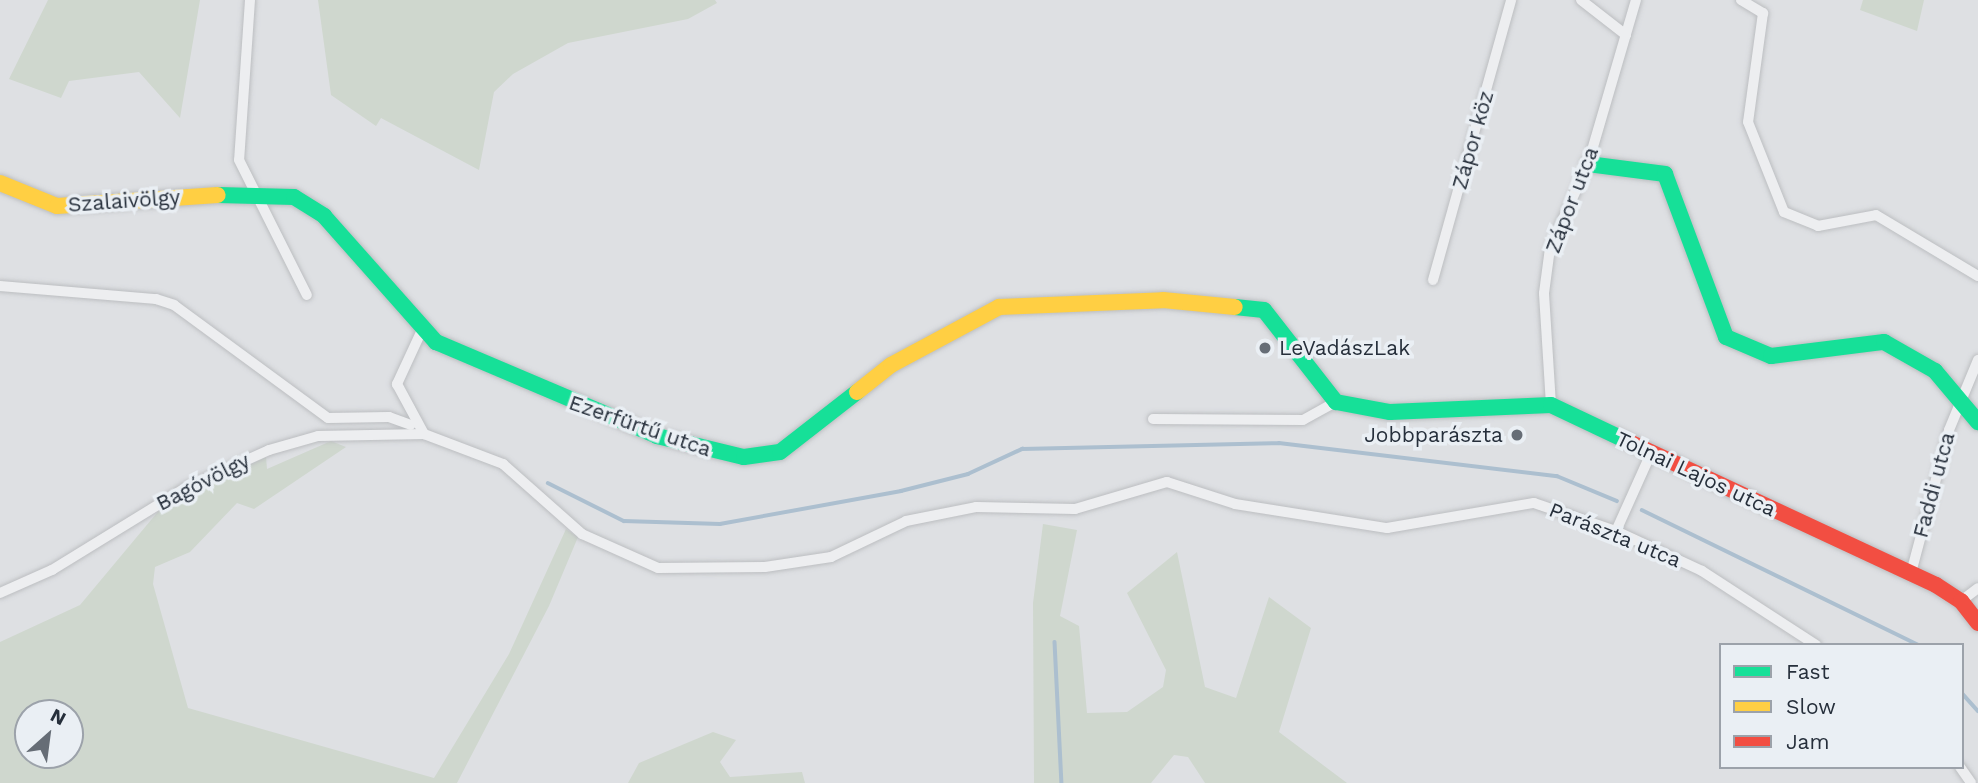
<!DOCTYPE html>
<html>
<head>
<meta charset="utf-8">
<style>
	body { margin:0 }
	#map { position:relative; width:1978px; height:783px; overflow:hidden; background:#dee0e3; font-family:"Work Sans",sans-serif }
	div>[style] { position:absolute }
	[style*='--x'] { left:calc(var(--x)*1px); top:calc(var(--y)*1px); width:calc(var(--w)*1px); rotate:calc(var(--a)*1deg) }
	.green>* { inset:0; background:#cfd7ce }
	.stream>* { height:3.5px; margin:-1.75px; padding:0 1.75px; transform-origin:1.75px; border-radius:1.75px; background:#acbfcf }
	.roads { filter:drop-shadow(0 0 2px #bcbec1) drop-shadow(0 0 2px #bcbec1) }
	.street>* { height:10px; margin:-5px; padding:0 5px; transform-origin:5px; border-radius:5px; background:#edeef0 }
	.fast>* { height:16px; margin:-8px; padding:0 8px; transform-origin:8px; border-radius:8px; background:#16e098 }
	.slow>* { height:16px; margin:-8px; padding:0 8px; transform-origin:8px; border-radius:8px; background:#ffcf43 }
	.jam>* { height:16px; margin:-8px; padding:0 8px; transform-origin:8px; border-radius:8px; background:#f24e42 }
	.dots>* { width:19px; height:19px; translate:-50% -50%; box-sizing:border-box; border:4px solid #eaeff4; border-radius:50% }
	span { translate:-50% -50%; white-space:nowrap; text-align:center; line-height:1.15; -webkit-text-stroke:7px #eaeff4; paint-order:stroke }
	.street-label { font-size:21px; color:#262f3b }
	.poi-label { font-size:21px; color:#262f3b }
	.left { translate:0 -50%; text-align:left }
	.right { translate:-100% -50%; text-align:right }
	.legend { position:absolute; left:1719px; top:643px; width:245px; height:126px; box-sizing:border-box; background:#eaeff4; border:2px solid #9ca2aa; margin:0; padding:9px 12px; list-style:none; font-size:21px; color:#262f3b }
	.legend li { display:flex; align-items:center; gap:14px; height:35px }
	.legend b { width:35px; border:2px solid #9ca2aa }
	.north { position:absolute; left:14px; top:699px; width:70px; height:70px; box-sizing:border-box; background:#eaeff4; border:2px solid #9ca2aa; border-radius:50%; rotate:28deg; font-size:19px; font-weight:700; line-height:28px; text-align:center; color:#262f3b }
	.north::after { content:''; display:block; margin:auto; width:24px; height:32px; background:#666d76; clip-path:polygon(50% 0,100% 100%,50% 72%,0 100%) }
</style>
</head>
<body>
<div id="map">
	<div class="green">
		<i style="clip-path:polygon(48px 0,200px 0,180px 118px,139px 72px,69px 81px,61px 98px,9px 79px)"></i>
		<i style="clip-path:polygon(318px 0,715px 0,717px 3px,688px 19px,568px 43px,513px 74px,494px 92px,479px 170px,381px 118px,376px 126px,331px 95px)"></i>
		<i style="clip-path:polygon(1863px 0,1924px 0,1917px 31px,1860px 10px)"></i>
		<i style="clip-path:polygon(evenodd,331px 441px,346px 447px,254px 509px,237px 503px,190px 552px,155px 567px,153px 584px,188px 708px,434px 778px,509px 654px,566px 529px,578px 537px,549px 606px,457px 783px,0 783px,0 642px,80px 605px,161px 508px,266px 457px,267px 469px,331px 441px,28px 713px,70px 713px,70px 755px,28px 755px,28px 713px)"></i>
		<i style="clip-path:polygon(1043px 524px,1077px 530px,1060px 616px,1079px 626px,1087px 713px,1127px 712px,1163px 687px,1166px 670px,1127px 593px,1177px 552px,1205px 687px,1236px 698px,1269px 597px,1311px 628px,1279px 732px,1347px 783px,1205px 783px,1188px 757px,1174px 755px,1151px 783px,1034px 783px,1033px 603px)"></i>
		<i style="clip-path:polygon(713px 732px,736px 740px,720px 762px,730px 777px,802px 772px,805px 783px,628px 783px,639px 763px)"></i>
	</div>
	<div class="stream">
		<i style="--x:548;--y:483;--w:85;--a:26.6"></i>
		<i style="--x:624;--y:521;--w:96;--a:1.8"></i>
		<i style="--x:720;--y:524;--w:184;--a:-10.3"></i>
		<i style="--x:901;--y:491;--w:69;--a:-14.2"></i>
		<i style="--x:968;--y:474;--w:60;--a:-24.8"></i>
		<i style="--x:1022;--y:449;--w:257;--a:-1.3"></i>
		<i style="--x:1279;--y:443;--w:280;--a:6.8"></i>
		<i style="--x:1557;--y:476;--w:65;--a:22.6"></i>
		<i style="--x:1642;--y:510;--w:308;--a:26"></i>
		<i style="--x:1055;--y:642;--w:141;--a:87.2"></i>
		<i style="--x:1962;--y:693;--w:24;--a:48"></i>
	</div>
	<div class="roads">
		<div class="street">
			<i style="--x:250;--y:0;--w:160;--a:93.9"></i>
			<i style="--x:239;--y:160;--w:151;--a:63.3"></i>
			<i style="--x:1581;--y:0;--w:57;--a:37.9"></i>
			<i style="--x:1741;--y:0;--w:26;--a:31"></i>
			<i style="--x:1763;--y:13;--w:110;--a:97.8"></i>
			<i style="--x:1748;--y:122;--w:97;--a:68.2"></i>
			<i style="--x:1784;--y:212;--w:37;--a:22"></i>
			<i style="--x:1818;--y:226;--w:59;--a:-10.7"></i>
			<i style="--x:1876;--y:215;--w:119;--a:30.9"></i>
			<i style="--x:1433;--y:280;--w:291;--a:-74.4"></i>
			<i style="--x:0;--y:286;--w:157;--a:4.8"></i>
			<i style="--x:156;--y:299;--w:19;--a:18"></i>
			<i style="--x:174;--y:305;--w:191;--a:36.3"></i>
			<i style="--x:328;--y:418;--w:61;--a:-0.9"></i>
			<i style="--x:389;--y:417;--w:23;--a:20"></i>
			<i style="--x:422;--y:330;--w:60;--a:114.8"></i>
			<i style="--x:397;--y:384;--w:57;--a:61.6"></i>
			<i style="--x:424;--y:434;--w:85;--a:20.8"></i>
			<i style="--x:503;--y:464;--w:106;--a:41.5"></i>
			<i style="--x:582;--y:534;--w:83;--a:24.1"></i>
			<i style="--x:658;--y:568;--w:107;--a:-0.5"></i>
			<i style="--x:765;--y:567;--w:67;--a:-8.6"></i>
			<i style="--x:831;--y:557;--w:83;--a:-25.6"></i>
			<i style="--x:906;--y:521;--w:71;--a:-11.3"></i>
			<i style="--x:976;--y:507;--w:99;--a:1.2"></i>
			<i style="--x:1075;--y:509;--w:96;--a:-16.4"></i>
			<i style="--x:1167;--y:482;--w:71;--a:17.9"></i>
			<i style="--x:1235;--y:504;--w:154;--a:9"></i>
			<i style="--x:1387;--y:528;--w:149;--a:-9.7"></i>
			<i style="--x:1534;--y:503;--w:87;--a:18.9"></i>
			<i style="--x:1616;--y:531;--w:95;--a:24.9"></i>
			<i style="--x:1702;--y:571;--w:136;--a:33"></i>
			<i style="--x:1551;--y:405;--w:112;--a:-93.6"></i>
			<i style="--x:1544;--y:293;--w:45;--a:-82.4"></i>
			<i style="--x:1550;--y:248;--w:92;--a:-65.7"></i>
			<i style="--x:1588;--y:164;--w:171;--a:-73.7"></i>
			<i style="--x:1153;--y:419;--w:150;--a:0.4"></i>
			<i style="--x:1303;--y:420;--w:38;--a:-29"></i>
			<i style="--x:1616;--y:531;--w:85;--a:-65.8"></i>
			<i style="--x:1911;--y:573;--w:148;--a:-75.1"></i>
			<i style="--x:1949;--y:430;--w:76;--a:-67.5"></i>
			<i style="--x:0;--y:593;--w:57;--a:-23.9"></i>
			<i style="--x:52;--y:570;--w:158;--a:-31.6"></i>
			<i style="--x:187;--y:487;--w:90;--a:-24.3"></i>
			<i style="--x:269;--y:450;--w:51;--a:-15.9"></i>
			<i style="--x:318;--y:436;--w:106;--a:-1.1"></i>
			<i style="--x:1961;--y:601;--w:21;--a:-37"></i>
			<i style="--x:1960;--y:767;--w:19;--a:55"></i>
		</div>
		<div class="fast">
			<i style="--x:1588;--y:164;--w:78;--a:7.4"></i>
			<i style="--x:1665;--y:174;--w:174;--a:69.5"></i>
			<i style="--x:1726;--y:337;--w:49;--a:22.9"></i>
			<i style="--x:1771;--y:356;--w:114;--a:-7.1"></i>
			<i style="--x:1884;--y:342;--w:59;--a:29.6"></i>
			<i style="--x:1935;--y:371;--w:67;--a:49.9"></i>
			<i style="--x:218;--y:195;--w:76;--a:1.5"></i>
			<i style="--x:294;--y:197;--w:36;--a:32"></i>
			<i style="--x:324;--y:216;--w:169;--a:48.4"></i>
			<i style="--x:436;--y:342;--w:240;--a:23"></i>
			<i style="--x:657;--y:436;--w:89;--a:13.6"></i>
			<i style="--x:744;--y:457;--w:36;--a:-8"></i>
			<i style="--x:780;--y:452;--w:98;--a:-37.9"></i>
			<i style="--x:1235;--y:307;--w:29;--a:6"></i>
			<i style="--x:1264;--y:310;--w:117;--a:52"></i>
			<i style="--x:1336;--y:402;--w:55;--a:10.5"></i>
			<i style="--x:1390;--y:412;--w:161;--a:-2.5"></i>
			<i style="--x:1551;--y:405;--w:84;--a:25.3"></i>
		</div>
		<div class="slow">
			<i style="--x:0;--y:183;--w:61;--a:22"></i>
			<i style="--x:57;--y:206;--w:161;--a:-3.9"></i>
			<i style="--x:857;--y:392;--w:43;--a:-38.5"></i>
			<i style="--x:891;--y:365;--w:123;--a:-28.2"></i>
			<i style="--x:999;--y:307;--w:164;--a:-2.4"></i>
			<i style="--x:1163;--y:300;--w:72;--a:5.6"></i>
		</div>
		<div class="jam">
			<i style="--x:1627;--y:441;--w:341;--a:25"></i>
			<i style="--x:1936;--y:585;--w:30;--a:33"></i>
			<i style="--x:1961;--y:601;--w:28;--a:52"></i>
		</div>
	</div>
	<div class="dots">
		<i style="left:1265px;top:348px;background:#666d76"></i>
		<i style="left:1517px;top:435px;background:#666d76"></i>
	</div>
	<div class="street-label">
		<span style="left:1473px;top:140px;rotate:-74deg">Zápor köz</span>
		<span style="left:1572px;top:200px;rotate:-69deg">Zápor utca</span>
		<span style="left:124px;top:201px;rotate:-4deg">Szalaivölgy</span>
		<span style="left:640px;top:426px;rotate:19deg">Ezerfürtű utca</span>
		<span style="left:1696px;top:474px;rotate:25deg">Tolnai Lajos utca</span>
		<span style="left:203px;top:482px;rotate:-27deg">Bagóvölgy</span>
		<span style="left:1934px;top:485px;rotate:-75deg">Faddi utca</span>
		<span style="left:1615px;top:535px;rotate:22deg">Parászta utca</span>
	</div>
	<div class="poi-label">
		<span class="left" style="left:1279px;top:348px">LeVadászLak</span>
		<span class="right" style="left:1503px;top:435px">Jobbparászta</span>
	</div>
	<ul class="legend">
	<li><b style="height:9px;background:#16e098"></b>Fast</li>
	<li><b style="height:9px;background:#ffcf43"></b>Slow</li>
	<li><b style="height:9px;background:#f24e42"></b>Jam</li>
	</ul>
	<div class="north">N</div>
</div>
</body>
</html>
